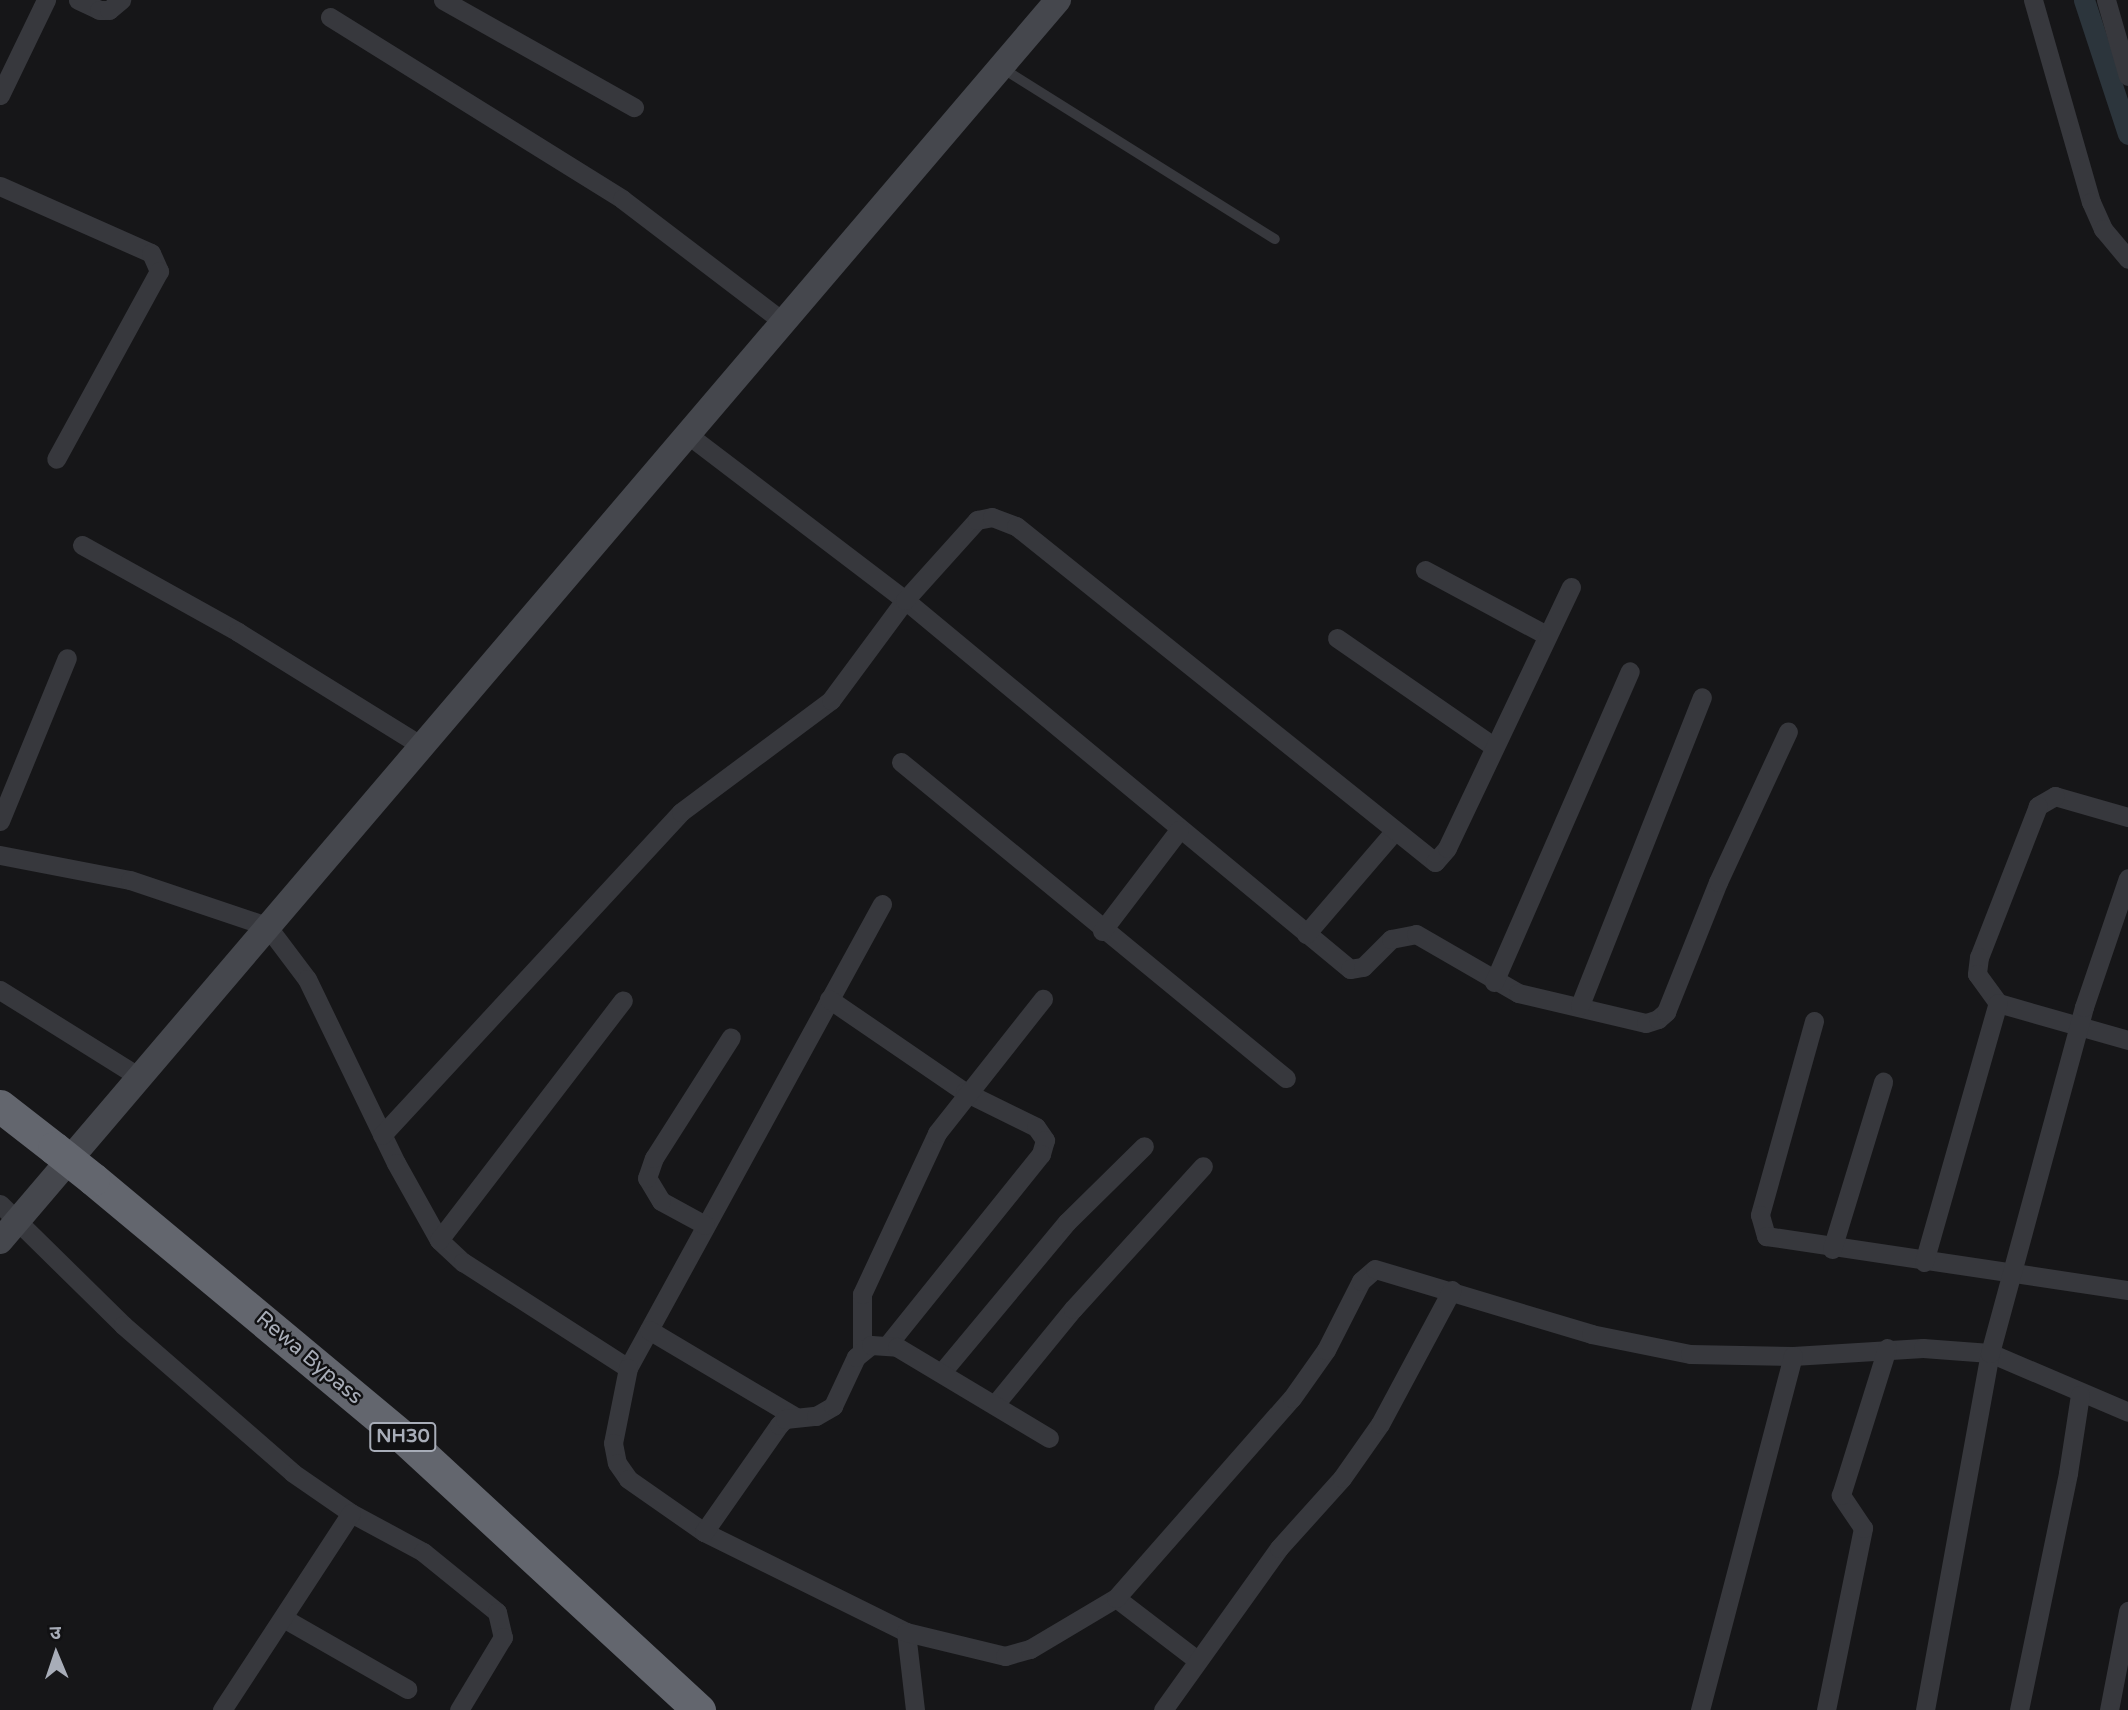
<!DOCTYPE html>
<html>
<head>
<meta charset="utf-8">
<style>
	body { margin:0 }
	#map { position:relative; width:2128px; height:1710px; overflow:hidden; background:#161618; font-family:"Varela Round","Noto Sans Devanagari",sans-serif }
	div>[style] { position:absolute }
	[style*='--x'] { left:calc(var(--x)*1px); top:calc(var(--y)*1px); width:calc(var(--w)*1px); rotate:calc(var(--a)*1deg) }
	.canal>* { height:21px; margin:-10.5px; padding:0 10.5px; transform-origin:10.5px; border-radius:10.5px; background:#2c353c }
	.lane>* { height:10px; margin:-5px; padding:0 5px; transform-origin:5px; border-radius:5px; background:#37383d }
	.street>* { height:19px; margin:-9.5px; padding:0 9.5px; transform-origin:9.5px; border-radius:9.5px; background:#37383d }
	.secondary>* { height:26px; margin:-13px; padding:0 13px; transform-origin:13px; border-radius:13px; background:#45474d }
	.highway>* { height:33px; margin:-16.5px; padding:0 16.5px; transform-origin:16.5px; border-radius:16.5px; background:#63666e }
	.highway-bridge>* { height:33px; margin:-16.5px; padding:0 16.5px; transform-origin:16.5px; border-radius:16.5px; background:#63666e }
	span { translate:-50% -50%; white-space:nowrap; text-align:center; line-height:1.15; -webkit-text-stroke:5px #111113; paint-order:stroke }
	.shield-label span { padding:2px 5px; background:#111113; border:2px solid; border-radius:5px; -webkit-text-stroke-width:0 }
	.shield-label { font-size:19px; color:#a8adb8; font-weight:700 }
	.street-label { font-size:21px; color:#a8adb8 }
	.north { position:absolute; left:21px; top:1619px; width:70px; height:70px; -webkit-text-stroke:5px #111113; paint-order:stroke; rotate:358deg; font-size:19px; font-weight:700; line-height:28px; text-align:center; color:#a8adb8 }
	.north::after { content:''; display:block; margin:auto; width:24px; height:32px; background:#a8adb8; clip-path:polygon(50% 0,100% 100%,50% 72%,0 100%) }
</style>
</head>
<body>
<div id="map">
	<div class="canal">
		<i style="--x:2084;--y:0;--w:141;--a:71.8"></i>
	</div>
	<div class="lane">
		<i style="--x:1002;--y:68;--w:322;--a:32.1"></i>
	</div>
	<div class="street">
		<i style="--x:78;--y:0;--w:23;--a:25"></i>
		<i style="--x:99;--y:10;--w:10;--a:0"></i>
		<i style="--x:109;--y:10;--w:16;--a:-40"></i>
		<i style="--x:443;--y:0;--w:219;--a:29.3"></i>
		<i style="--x:2033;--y:0;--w:210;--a:74"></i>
		<i style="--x:2091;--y:202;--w:30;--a:66"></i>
		<i style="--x:2103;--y:229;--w:39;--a:50"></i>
		<i style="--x:2106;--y:0;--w:79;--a:73.9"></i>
		<i style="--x:330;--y:17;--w:344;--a:31.9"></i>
		<i style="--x:622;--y:199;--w:201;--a:37.3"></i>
		<i style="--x:0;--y:95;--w:106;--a:-64.2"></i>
		<i style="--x:0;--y:186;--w:165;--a:23.9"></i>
		<i style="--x:151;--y:253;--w:20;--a:66"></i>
		<i style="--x:159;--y:271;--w:214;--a:118.7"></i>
		<i style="--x:687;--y:434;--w:274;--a:37.3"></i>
		<i style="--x:905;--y:600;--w:578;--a:39.67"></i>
		<i style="--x:1350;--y:969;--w:13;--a:-9"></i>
		<i style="--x:1363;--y:967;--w:40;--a:-45"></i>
		<i style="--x:1391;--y:939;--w:25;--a:-11"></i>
		<i style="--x:1416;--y:934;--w:118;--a:30"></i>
		<i style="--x:1518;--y:993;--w:131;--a:13.2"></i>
		<i style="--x:1646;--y:1023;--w:13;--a:-18"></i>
		<i style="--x:1658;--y:1019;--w:11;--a:-41"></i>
		<i style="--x:1666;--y:1012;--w:140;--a:-68.2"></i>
		<i style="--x:1718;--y:882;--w:166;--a:-65.1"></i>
		<i style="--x:82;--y:545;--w:179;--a:29.1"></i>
		<i style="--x:238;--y:632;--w:214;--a:31.8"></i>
		<i style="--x:1425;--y:570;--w:137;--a:28.2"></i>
		<i style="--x:1337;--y:638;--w:190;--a:34.7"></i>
		<i style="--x:901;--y:762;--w:498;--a:39.4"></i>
		<i style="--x:2128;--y:817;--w:76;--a:-164"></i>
		<i style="--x:2055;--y:796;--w:20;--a:150"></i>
		<i style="--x:2038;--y:806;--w:162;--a:111.3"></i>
		<i style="--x:1979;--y:957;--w:17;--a:97"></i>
		<i style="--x:1977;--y:974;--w:36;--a:54"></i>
		<i style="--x:1998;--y:1003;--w:135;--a:15.9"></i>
		<i style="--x:0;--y:821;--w:176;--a:-67.7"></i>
		<i style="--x:0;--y:855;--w:132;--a:10.9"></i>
		<i style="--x:130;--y:880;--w:145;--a:18.6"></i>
		<i style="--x:267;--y:926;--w:66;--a:53"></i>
		<i style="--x:307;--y:979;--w:204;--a:64.2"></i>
		<i style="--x:396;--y:1163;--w:88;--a:60.8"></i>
		<i style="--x:439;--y:1240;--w:33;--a:43"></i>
		<i style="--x:463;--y:1262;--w:196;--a:32.7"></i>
		<i style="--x:882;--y:904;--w:529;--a:118.7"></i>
		<i style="--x:628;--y:1368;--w:76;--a:101.3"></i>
		<i style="--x:613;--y:1443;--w:20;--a:79"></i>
		<i style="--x:617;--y:1463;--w:19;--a:55"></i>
		<i style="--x:628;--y:1479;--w:93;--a:34.9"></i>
		<i style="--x:704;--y:1532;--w:225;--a:26.3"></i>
		<i style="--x:906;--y:1632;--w:79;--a:83.4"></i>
		<i style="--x:1102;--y:931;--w:127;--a:-52.7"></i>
		<i style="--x:1306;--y:934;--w:133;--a:-49.3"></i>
		<i style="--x:1494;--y:982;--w:339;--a:-66.4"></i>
		<i style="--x:0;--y:990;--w:164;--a:32"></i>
		<i style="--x:829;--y:999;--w:165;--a:34.4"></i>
		<i style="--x:965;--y:1092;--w:79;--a:26.2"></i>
		<i style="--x:1036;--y:1127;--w:16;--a:55"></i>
		<i style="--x:1045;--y:1140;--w:15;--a:106"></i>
		<i style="--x:1041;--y:1154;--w:243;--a:128.8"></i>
		<i style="--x:1580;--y:1005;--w:331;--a:-68.4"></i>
		<i style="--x:1814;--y:1021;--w:201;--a:105.6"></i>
		<i style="--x:1760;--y:1215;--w:22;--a:74"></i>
		<i style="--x:1766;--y:1236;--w:366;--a:8.5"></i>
		<i style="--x:382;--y:1135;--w:440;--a:-47.2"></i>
		<i style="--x:681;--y:812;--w:187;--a:-36.7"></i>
		<i style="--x:831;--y:700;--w:124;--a:-53.5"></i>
		<i style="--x:905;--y:600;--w:108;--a:-48"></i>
		<i style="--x:977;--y:520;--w:15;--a:-11"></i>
		<i style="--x:992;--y:517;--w:26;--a:21"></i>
		<i style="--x:1016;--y:526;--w:537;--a:38.73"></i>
		<i style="--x:1435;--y:862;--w:18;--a:-49"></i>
		<i style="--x:1447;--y:848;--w:289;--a:-64.6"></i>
		<i style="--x:0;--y:1204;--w:173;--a:44.5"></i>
		<i style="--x:123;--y:1325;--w:225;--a:41"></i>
		<i style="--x:293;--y:1473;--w:70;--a:34.6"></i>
		<i style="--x:351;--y:1513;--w:82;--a:28.4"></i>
		<i style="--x:423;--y:1552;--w:95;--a:39"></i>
		<i style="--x:497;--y:1612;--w:26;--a:77"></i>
		<i style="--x:503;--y:1637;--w:85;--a:121.1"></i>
		<i style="--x:705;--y:1225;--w:50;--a:-151.4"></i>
		<i style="--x:661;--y:1201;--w:27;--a:-121"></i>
		<i style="--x:647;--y:1178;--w:21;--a:-71"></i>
		<i style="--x:654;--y:1158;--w:143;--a:-57.5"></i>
		<i style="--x:439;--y:1240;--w:302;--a:-52.5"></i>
		<i style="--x:1832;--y:1249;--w:175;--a:-73"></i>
		<i style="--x:1924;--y:1262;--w:269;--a:-74.1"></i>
		<i style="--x:649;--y:1330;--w:169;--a:30.7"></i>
		<i style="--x:862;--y:1348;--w:54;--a:-90"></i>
		<i style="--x:862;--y:1294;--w:178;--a:-65"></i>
		<i style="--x:937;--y:1133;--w:171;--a:-51.7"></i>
		<i style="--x:942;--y:1372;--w:195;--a:-50.2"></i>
		<i style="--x:1067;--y:1222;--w:108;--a:-44.6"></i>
		<i style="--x:996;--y:1403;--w:122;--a:-50.7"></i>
		<i style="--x:1073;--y:1309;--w:193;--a:-47.7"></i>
		<i style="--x:704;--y:1532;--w:131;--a:-55"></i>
		<i style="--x:779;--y:1425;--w:8;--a:-45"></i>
		<i style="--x:785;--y:1419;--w:31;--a:-6"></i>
		<i style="--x:816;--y:1416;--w:20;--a:-30"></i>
		<i style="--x:833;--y:1406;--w:54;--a:-64.9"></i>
		<i style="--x:856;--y:1357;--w:19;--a:-39"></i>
		<i style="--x:871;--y:1345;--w:26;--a:4"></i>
		<i style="--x:897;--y:1347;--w:177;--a:30.9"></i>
		<i style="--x:1116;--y:1598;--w:102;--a:37.4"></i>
		<i style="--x:285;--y:1619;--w:141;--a:29.8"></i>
		<i style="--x:906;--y:1632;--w:102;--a:13.6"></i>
		<i style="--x:1005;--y:1656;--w:26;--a:-16"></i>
		<i style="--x:1030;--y:1649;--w:100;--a:-30.7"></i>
		<i style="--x:1116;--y:1598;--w:266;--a:-48.7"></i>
		<i style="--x:1292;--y:1398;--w:59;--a:-54.7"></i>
		<i style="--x:1326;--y:1350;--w:77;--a:-63.1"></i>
		<i style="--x:1361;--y:1281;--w:18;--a:-41"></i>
		<i style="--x:1375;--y:1269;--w:226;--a:16.7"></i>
		<i style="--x:1591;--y:1334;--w:101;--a:11.4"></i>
		<i style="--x:1690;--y:1354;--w:103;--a:1.1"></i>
		<i style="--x:1793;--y:1356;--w:130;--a:-3.5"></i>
		<i style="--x:1923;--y:1348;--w:67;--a:4.3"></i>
		<i style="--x:1990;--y:1353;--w:150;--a:23.1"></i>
		<i style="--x:222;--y:1710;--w:235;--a:-56.8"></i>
		<i style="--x:1163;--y:1710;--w:199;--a:-54.4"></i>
		<i style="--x:1279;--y:1548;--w:94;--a:-48"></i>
		<i style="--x:1342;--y:1478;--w:66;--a:-54.9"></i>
		<i style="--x:1380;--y:1424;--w:152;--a:-61.8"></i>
		<i style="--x:1700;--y:1710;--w:366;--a:-75.3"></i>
		<i style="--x:1826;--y:1710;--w:186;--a:-78.5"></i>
		<i style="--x:1863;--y:1528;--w:40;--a:-124"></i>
		<i style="--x:1841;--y:1495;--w:154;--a:-72.6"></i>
		<i style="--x:1925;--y:1710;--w:363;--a:-79.7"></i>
		<i style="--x:1990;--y:1353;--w:359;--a:-74.8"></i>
		<i style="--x:2084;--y:1007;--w:136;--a:-71.2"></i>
		<i style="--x:2019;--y:1710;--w:242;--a:-78.3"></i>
		<i style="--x:2068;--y:1473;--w:79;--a:-81.3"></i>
		<i style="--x:2109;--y:1710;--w:101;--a:-79.1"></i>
	</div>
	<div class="secondary">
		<i style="--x:0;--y:1241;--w:1631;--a:-49.55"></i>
	</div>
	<div class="highway">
		<i style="--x:0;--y:1106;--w:68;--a:37.9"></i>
		<i style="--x:93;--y:1179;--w:403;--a:39.8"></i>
		<i style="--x:403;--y:1437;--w:403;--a:42.7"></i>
	</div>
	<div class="highway-bridge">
		<i style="--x:54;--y:1148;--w:50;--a:38.5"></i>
	</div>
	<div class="shield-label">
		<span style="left:403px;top:1437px">NH30</span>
	</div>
	<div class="street-label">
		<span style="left:309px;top:1358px;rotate:40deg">Rewa Bypass</span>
	</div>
	<div class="north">उ</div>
</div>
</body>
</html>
